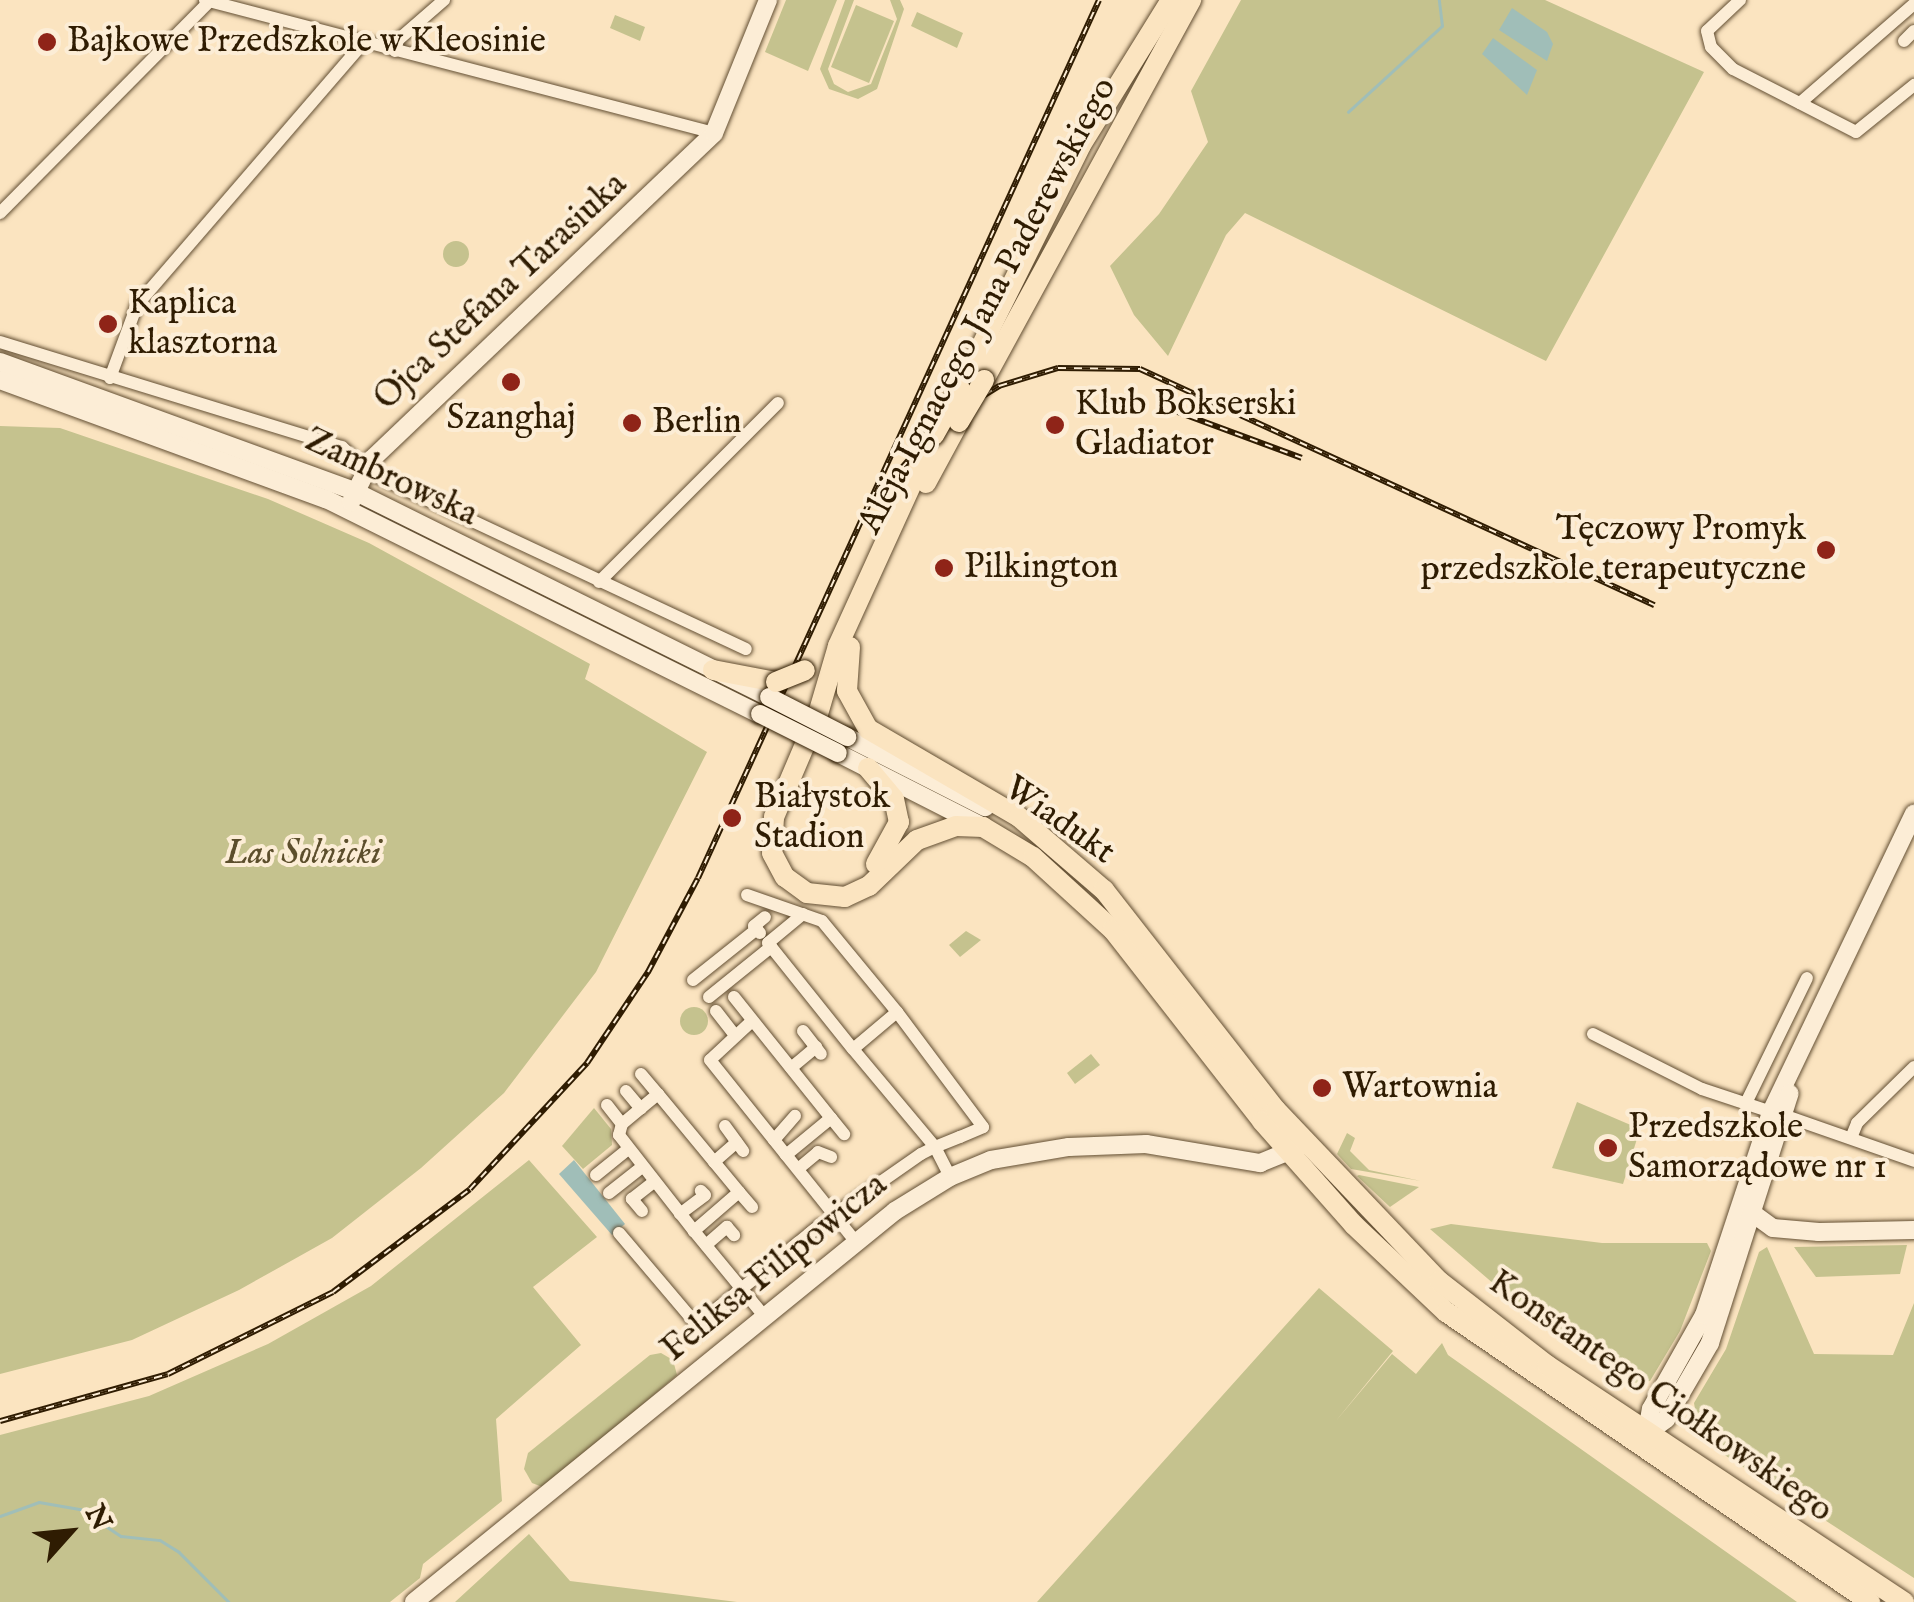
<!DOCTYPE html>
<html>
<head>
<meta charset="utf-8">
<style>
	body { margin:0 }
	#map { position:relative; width:1914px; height:1602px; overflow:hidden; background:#fbe4c0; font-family:"IM FELL English",serif }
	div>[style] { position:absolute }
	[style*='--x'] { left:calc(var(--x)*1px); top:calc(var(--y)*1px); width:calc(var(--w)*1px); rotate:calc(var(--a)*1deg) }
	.green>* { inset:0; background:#c5c28e }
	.round { border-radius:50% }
	.water>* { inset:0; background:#a0beb8 }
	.stream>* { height:2.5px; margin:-1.25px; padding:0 1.25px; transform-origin:1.25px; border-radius:1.25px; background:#a0beb8 }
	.roads { filter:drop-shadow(0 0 2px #624e32) drop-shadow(0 0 2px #624e32) }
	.street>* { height:12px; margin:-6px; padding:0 6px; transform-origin:6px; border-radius:6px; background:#fcedd6 }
	.secondary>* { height:18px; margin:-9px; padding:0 9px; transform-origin:9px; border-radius:9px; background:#fcedd6 }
	.primary>* { height:20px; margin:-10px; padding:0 10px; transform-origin:10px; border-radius:10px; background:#fbe4c0 }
	.rail>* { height:6px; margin-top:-3px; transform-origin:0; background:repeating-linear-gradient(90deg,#fcedd6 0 8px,#2f1c02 0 16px); box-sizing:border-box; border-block:2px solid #2f1c02 }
	.bridges { filter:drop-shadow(0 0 2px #2f1c02) drop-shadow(0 0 2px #2f1c02) }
	.secondary-bridge>* { height:18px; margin:-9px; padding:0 9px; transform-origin:9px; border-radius:9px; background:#fcedd6 }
	.primary-bridge>* { height:20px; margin:-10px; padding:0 10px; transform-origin:10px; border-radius:10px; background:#fbe4c0 }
	.dots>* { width:28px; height:28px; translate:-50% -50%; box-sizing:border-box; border:5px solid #fcedd6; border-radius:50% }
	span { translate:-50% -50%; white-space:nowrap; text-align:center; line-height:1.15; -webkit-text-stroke:8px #fcedd6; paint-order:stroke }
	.poi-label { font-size:35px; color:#2f1c02 }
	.left { translate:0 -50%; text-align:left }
	.right { translate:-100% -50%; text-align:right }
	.street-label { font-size:35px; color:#2f1c02 }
	.park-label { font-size:35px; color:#5c4e2c; font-style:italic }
	.north { position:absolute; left:20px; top:1482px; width:100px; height:100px; -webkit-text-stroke:8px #fcedd6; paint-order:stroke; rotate:63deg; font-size:28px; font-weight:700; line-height:40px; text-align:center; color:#2f1c02 }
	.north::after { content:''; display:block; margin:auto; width:35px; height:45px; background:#2f1c02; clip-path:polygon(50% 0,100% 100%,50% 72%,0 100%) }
</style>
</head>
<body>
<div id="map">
	<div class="green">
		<i style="clip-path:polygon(786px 0,837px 0,808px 71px,765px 52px)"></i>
		<i style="clip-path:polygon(845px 0,854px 0,828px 69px,834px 84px,848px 92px,871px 84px,897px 19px,890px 0,900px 0,904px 9px,877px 89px,858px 99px,829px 89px,820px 69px)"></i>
		<i style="clip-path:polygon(1241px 0,1545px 0,1704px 72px,1546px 361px,1245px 213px,1226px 235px,1168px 356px,1134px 315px,1110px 266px,1159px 214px,1208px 142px,1191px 91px)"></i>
		<i style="clip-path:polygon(856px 5px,894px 21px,869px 83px,831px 67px)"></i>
		<i style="clip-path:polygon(917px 12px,963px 33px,957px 48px,911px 26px)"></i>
		<i style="clip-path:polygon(615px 15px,645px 27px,640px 41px,610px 28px)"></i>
		<i class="round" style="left:443px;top:241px;width:26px;height:26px"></i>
		<i style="clip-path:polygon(0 426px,60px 428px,268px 499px,369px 543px,590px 664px,585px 679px,707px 752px,596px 972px,504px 1093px,421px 1168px,332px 1238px,239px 1290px,132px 1340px,0 1374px)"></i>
		<i style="clip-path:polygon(966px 931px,981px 940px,960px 957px,949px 945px)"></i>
		<i class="round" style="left:680px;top:1007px;width:28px;height:28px"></i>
		<i style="clip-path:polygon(1091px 1054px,1100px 1065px,1075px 1084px,1067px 1073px)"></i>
		<i style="clip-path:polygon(1577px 1102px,1640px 1129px,1623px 1184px,1552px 1168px)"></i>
		<i style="clip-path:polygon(594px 1108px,611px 1129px,612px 1145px,583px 1169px,562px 1146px)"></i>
		<i style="clip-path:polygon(1347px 1133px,1355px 1138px,1350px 1151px,1369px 1170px,1421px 1181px,1351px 1169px,1337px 1154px)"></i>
		<i style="clip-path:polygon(529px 1160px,597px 1237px,533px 1287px,581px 1345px,496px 1419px,502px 1501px,423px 1564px,420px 1578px,390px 1602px,0 1602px,0 1435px,149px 1396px,268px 1344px,371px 1286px)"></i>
		<i style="clip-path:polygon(1357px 1176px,1359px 1175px,1419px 1187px,1390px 1207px)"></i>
		<i style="clip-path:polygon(1451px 1224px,1602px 1243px,1707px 1243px,1711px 1251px,1680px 1331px,1650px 1381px,1633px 1383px,1509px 1297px,1430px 1229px)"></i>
		<i style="clip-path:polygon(1907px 1245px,1900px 1274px,1816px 1277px,1794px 1247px)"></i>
		<i style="clip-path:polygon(1767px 1247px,1814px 1354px,1893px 1355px,1914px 1303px,1914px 1578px,1700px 1439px,1694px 1403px,1726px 1349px,1759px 1252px)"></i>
		<i style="clip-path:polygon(1319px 1288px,1393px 1351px,1335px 1422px,1392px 1354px,1416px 1374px,1442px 1343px,1448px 1355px,1797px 1602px,1037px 1602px)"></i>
		<i style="clip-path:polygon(661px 1353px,673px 1360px,677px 1375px,545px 1488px,532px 1483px,524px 1469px,528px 1453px,650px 1355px)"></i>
		<i style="clip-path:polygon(529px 1534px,570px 1581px,737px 1602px,455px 1602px)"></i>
	</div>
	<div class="water">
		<i style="clip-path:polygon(1512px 8px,1547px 32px,1553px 44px,1547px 61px,1499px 30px)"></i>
		<i style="clip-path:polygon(1493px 38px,1537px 70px,1527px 95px,1482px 54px)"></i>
		<i style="clip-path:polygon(574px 1160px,625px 1224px,612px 1235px,559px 1174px)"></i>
	</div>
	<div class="stream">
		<i style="--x:1348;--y:112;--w:127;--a:-42.5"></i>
		<i style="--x:1442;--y:26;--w:26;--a:-97"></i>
		<i style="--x:0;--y:1516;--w:41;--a:-19.7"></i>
		<i style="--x:39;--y:1502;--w:42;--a:9.7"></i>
		<i style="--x:80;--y:1509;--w:49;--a:33.4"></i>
		<i style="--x:121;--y:1536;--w:39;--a:6"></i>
		<i style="--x:160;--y:1540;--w:22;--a:32"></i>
		<i style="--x:179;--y:1552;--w:71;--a:45"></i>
	</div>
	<div class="roads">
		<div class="street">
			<i style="--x:205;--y:0;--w:526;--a:14.64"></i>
			<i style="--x:1740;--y:0;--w:45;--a:136.8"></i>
			<i style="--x:1707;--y:31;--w:16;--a:76"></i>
			<i style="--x:1711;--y:47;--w:31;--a:45"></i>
			<i style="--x:1733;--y:69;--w:138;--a:27.1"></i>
			<i style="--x:1856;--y:132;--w:75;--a:-39"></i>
			<i style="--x:1904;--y:41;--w:14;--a:-45"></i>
			<i style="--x:395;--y:51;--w:11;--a:-75"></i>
			<i style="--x:398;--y:40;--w:61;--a:-41"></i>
			<i style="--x:1800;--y:103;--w:151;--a:-41"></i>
			<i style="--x:0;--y:213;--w:300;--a:-45.3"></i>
			<i style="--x:0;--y:342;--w:358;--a:17.1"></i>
			<i style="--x:342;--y:447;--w:38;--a:43"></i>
			<i style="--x:370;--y:473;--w:415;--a:25.1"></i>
			<i style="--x:110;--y:378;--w:78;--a:-69.7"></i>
			<i style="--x:137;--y:305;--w:345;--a:-49.2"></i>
			<i style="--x:599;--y:582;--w:253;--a:-45"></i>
			<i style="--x:747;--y:895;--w:79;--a:19.1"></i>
			<i style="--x:822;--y:921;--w:118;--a:50.5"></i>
			<i style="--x:803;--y:914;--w:45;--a:140.4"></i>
			<i style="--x:768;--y:943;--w:136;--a:51.3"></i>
			<i style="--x:760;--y:933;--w:9;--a:-131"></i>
			<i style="--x:754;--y:926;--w:14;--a:-39"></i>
			<i style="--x:693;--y:980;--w:82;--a:-38.6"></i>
			<i style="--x:709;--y:997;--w:80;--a:-38.9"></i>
			<i style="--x:734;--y:997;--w:155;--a:51.3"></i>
			<i style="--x:831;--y:1118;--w:58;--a:140.6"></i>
			<i style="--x:786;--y:1155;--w:112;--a:51.2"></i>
			<i style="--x:716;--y:1011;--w:29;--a:52"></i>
			<i style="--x:752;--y:1021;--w:57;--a:137.1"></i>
			<i style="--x:710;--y:1060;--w:122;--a:51.3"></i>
			<i style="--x:803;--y:1031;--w:29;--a:52"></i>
			<i style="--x:1593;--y:1034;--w:122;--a:26.8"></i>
			<i style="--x:1702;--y:1089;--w:73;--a:18.4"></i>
			<i style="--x:791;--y:1068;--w:33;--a:-40"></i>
			<i style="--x:641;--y:1074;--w:26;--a:50"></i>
			<i style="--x:626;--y:1091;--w:23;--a:50"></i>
			<i style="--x:1746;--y:1103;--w:139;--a:-64"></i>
			<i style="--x:607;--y:1105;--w:24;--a:52"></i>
			<i style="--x:1783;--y:1115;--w:139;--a:19.3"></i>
			<i style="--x:831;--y:1118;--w:21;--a:51"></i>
			<i style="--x:725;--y:1126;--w:31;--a:54"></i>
			<i style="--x:1851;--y:1138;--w:16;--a:-68"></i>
			<i style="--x:1857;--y:1123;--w:80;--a:-44.5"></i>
			<i style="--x:774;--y:1140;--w:32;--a:-49"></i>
			<i style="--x:714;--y:1162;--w:30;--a:-41"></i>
			<i style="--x:798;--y:1169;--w:26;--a:-40"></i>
			<i style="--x:818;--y:1152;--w:14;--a:21"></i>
			<i style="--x:596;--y:1175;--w:40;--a:-39"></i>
			<i style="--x:739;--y:1192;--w:20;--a:49"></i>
			<i style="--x:609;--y:1193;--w:42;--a:-38.2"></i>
			<i style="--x:642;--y:1211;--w:16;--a:-130"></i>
			<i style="--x:632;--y:1199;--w:28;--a:-38"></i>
			<i style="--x:680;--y:1214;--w:31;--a:-37"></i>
			<i style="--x:705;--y:1195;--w:6;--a:-135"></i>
			<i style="--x:835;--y:1214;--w:105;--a:-34.9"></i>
			<i style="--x:921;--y:1154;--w:16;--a:-27"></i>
			<i style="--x:935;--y:1147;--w:27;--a:-22"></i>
			<i style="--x:960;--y:1137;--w:25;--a:-23"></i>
			<i style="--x:983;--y:1127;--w:144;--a:-126.8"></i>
			<i style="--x:897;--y:1012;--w:57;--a:139.9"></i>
			<i style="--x:853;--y:1049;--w:128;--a:50.1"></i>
			<i style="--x:935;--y:1147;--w:34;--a:63"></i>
			<i style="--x:694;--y:1231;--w:122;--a:-128"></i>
			<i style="--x:619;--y:1135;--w:11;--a:-75"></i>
			<i style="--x:622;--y:1124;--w:47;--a:-39.8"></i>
			<i style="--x:658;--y:1094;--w:127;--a:50.4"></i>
			<i style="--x:739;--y:1192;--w:60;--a:139.1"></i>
			<i style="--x:694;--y:1231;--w:112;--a:50.5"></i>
			<i style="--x:619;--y:1233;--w:121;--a:49.7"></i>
			<i style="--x:697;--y:1325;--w:159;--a:-39.1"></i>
			<i style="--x:706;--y:1245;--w:28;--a:-41"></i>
			<i style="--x:727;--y:1227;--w:11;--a:49"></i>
		</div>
		<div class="secondary">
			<i style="--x:0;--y:362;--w:377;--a:20"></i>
			<i style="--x:354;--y:491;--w:463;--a:26.4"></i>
			<i style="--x:0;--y:380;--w:347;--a:20.1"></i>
			<i style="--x:326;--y:499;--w:484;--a:26.4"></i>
			<i style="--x:351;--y:502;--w:48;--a:-64"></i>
			<i style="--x:372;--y:459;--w:472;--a:-43.6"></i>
			<i style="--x:714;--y:133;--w:144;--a:-67.9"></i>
			<i style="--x:847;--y:737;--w:155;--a:26.9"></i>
			<i style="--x:838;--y:753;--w:161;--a:27"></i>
			<i style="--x:1755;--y:1215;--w:22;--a:36"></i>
			<i style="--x:1773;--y:1228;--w:46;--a:5"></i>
			<i style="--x:1819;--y:1232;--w:95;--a:-1.2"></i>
			<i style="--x:1647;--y:1431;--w:22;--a:-80"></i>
			<i style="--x:1651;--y:1409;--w:108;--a:-60.6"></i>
			<i style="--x:1704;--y:1315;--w:214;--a:-71.7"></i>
			<i style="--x:1771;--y:1112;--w:331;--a:-64.4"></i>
			<i style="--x:1643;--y:1436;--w:29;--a:-36"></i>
			<i style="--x:1666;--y:1419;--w:88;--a:-59.9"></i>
			<i style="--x:1710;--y:1343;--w:262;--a:-72.3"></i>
			<i style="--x:414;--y:1602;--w:620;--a:-39.11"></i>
			<i style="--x:895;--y:1211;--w:65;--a:-31.7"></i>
			<i style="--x:950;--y:1177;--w:44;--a:-22.5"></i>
			<i style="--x:991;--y:1160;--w:79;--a:-9.5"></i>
			<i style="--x:1069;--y:1147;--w:77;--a:-2.2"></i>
			<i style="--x:1146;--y:1144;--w:116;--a:9.5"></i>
			<i style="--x:1260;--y:1163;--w:42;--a:-22.3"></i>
		</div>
		<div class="primary">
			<i style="--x:984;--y:380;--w:433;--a:-61.4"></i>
			<i style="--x:960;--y:389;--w:272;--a:-63.6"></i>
			<i style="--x:1081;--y:145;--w:171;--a:-58.2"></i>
			<i style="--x:934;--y:435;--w:232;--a:114.5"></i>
			<i style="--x:838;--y:646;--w:71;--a:106.4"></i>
			<i style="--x:818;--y:714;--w:112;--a:113.1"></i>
			<i style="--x:774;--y:817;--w:36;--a:93"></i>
			<i style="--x:772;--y:853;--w:27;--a:62"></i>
			<i style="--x:785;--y:877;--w:27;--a:36"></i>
			<i style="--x:807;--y:893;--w:38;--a:6"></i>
			<i style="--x:845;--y:897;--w:26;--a:-25"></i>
			<i style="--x:869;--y:886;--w:66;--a:-43.8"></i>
			<i style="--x:917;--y:840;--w:41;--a:-19.7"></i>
			<i style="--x:956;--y:826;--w:27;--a:2"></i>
			<i style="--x:983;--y:827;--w:58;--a:31"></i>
			<i style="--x:1033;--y:857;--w:108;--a:42.4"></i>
			<i style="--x:1113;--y:930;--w:242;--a:52"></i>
			<i style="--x:1262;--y:1121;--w:139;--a:48.5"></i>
			<i style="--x:1354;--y:1225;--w:127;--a:43.4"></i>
			<i style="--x:1446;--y:1312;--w:514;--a:34.37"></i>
			<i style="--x:926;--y:483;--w:69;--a:-61.6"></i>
			<i style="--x:850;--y:647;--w:44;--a:93.9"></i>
			<i style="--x:847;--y:691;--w:43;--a:61.1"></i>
			<i style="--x:868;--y:729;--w:175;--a:30.2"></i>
			<i style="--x:1019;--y:817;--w:112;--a:40.7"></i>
			<i style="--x:1104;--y:890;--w:279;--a:52"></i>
			<i style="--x:1276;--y:1110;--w:236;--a:46.4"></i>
			<i style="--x:1439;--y:1281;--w:137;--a:37.9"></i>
			<i style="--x:1547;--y:1365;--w:429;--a:33.6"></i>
			<i style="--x:713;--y:670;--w:64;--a:10.8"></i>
			<i style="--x:868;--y:768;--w:40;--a:50"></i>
			<i style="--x:894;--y:799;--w:24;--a:78"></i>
			<i style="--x:899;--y:822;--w:48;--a:118.7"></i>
		</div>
	</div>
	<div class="rail">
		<i style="--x:1175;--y:411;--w:135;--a:20.3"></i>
		<i style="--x:891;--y:480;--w:80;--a:-48.5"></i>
		<i style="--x:944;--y:420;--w:65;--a:-31.7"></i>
		<i style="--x:999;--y:386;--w:62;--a:-17"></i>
		<i style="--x:1058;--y:368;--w:82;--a:0.7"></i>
		<i style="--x:1140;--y:369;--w:566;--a:24.66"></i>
		<i style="--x:0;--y:1421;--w:174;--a:-15.6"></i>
		<i style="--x:168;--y:1374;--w:184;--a:-26.4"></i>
		<i style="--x:333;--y:1292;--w:171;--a:-36.9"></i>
		<i style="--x:470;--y:1189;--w:172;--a:-47.1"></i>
		<i style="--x:587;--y:1063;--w:110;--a:-56.2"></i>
		<i style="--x:648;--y:972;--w:106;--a:-62"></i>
		<i style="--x:698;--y:878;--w:965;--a:-65.45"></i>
	</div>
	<div class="bridges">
		<div class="secondary-bridge">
			<i style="--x:769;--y:697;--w:88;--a:27.1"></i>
			<i style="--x:760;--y:714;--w:87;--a:26.6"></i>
		</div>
		<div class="primary-bridge">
			<i style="--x:959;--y:422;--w:49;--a:-59.2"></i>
			<i style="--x:934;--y:435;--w:53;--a:-60.5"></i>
			<i style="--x:776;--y:682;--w:31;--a:-22"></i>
		</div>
	</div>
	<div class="dots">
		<i style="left:47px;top:42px;background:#8f2418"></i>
		<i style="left:108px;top:324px;background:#8f2418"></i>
		<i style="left:511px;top:382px;background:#8f2418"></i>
		<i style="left:632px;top:423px;background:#8f2418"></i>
		<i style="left:1055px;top:425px;background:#8f2418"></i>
		<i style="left:1826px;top:550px;background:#8f2418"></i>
		<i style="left:944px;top:568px;background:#8f2418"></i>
		<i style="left:732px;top:818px;background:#8f2418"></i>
		<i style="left:1322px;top:1088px;background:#8f2418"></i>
		<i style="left:1608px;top:1148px;background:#8f2418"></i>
	</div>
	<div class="poi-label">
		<span class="left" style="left:67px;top:42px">Bajkowe Przedszkole w Kleosinie</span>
		<span class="left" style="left:128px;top:324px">Kaplica<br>klasztorna</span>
		<span class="left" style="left:1075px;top:425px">Klub Bokserski<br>Gladiator</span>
		<span style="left:511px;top:419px">Szanghaj</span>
		<span class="left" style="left:652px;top:423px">Berlin</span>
		<span class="right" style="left:1806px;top:550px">Tęczowy Promyk<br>przedszkole terapeutyczne</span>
		<span class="left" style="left:964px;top:568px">Pilkington</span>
		<span class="left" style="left:754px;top:818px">Białystok<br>Stadion</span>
		<span class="left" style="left:1342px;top:1088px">Wartownia</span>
		<span class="left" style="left:1628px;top:1148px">Przedszkole<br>Samorządowe nr 1</span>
	</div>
	<div class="street-label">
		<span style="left:501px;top:292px;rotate:-43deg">Ojca Stefana Tarasiuka</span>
		<span style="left:988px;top:306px;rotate:-62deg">Aleja Ignacego Jana Paderewskiego</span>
		<span style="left:391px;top:478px;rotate:25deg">Zambrowska</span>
		<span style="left:1059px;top:821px;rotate:35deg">Wiadukt</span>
		<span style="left:775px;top:1268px;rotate:-39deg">Feliksa Filipowicza</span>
		<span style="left:1660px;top:1397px;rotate:35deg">Konstantego Ciołkowskiego</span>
	</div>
	<div class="park-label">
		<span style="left:303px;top:854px">Las Solnicki</span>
	</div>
	<div class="north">N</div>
</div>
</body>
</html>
